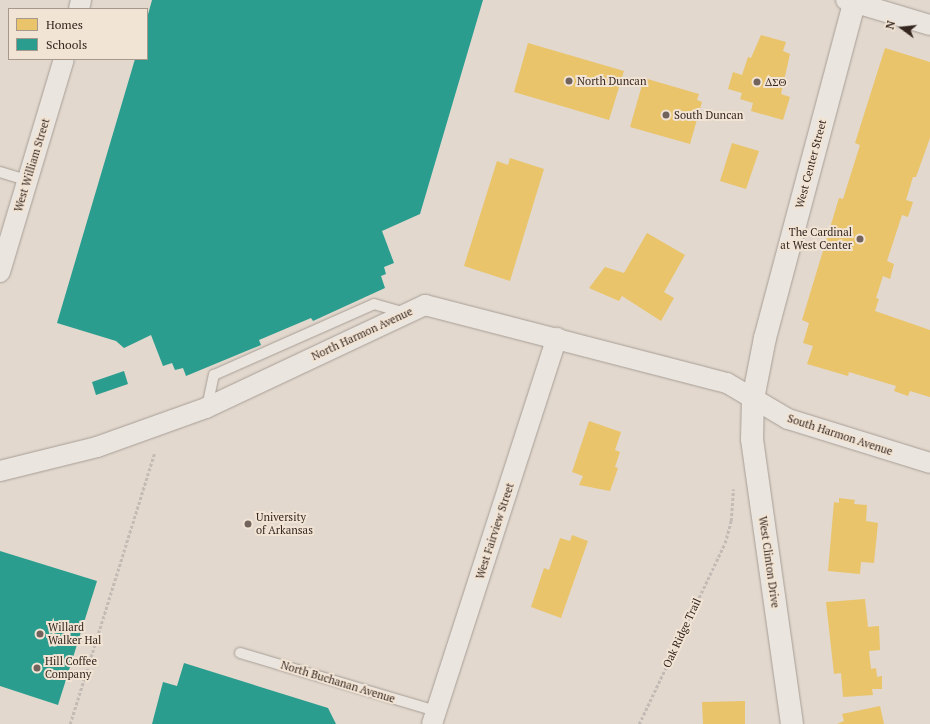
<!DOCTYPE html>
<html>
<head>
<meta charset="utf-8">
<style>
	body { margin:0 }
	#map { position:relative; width:930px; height:724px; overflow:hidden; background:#e2d8cd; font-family:"PT Serif",serif }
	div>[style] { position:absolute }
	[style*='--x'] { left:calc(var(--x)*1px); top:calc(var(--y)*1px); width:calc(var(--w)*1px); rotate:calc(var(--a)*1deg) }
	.homes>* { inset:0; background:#e9c46a }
	.schools>* { inset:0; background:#2a9d8f }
	.path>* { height:2.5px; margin-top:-1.25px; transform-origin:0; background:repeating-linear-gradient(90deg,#c3bbb5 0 3px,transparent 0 5px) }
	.roads { filter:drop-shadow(0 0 1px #a79e97) drop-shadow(0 0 1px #a79e97) }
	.lane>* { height:10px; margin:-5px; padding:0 5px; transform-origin:5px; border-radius:5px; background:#eae5de }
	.street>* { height:20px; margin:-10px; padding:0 10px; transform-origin:10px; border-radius:10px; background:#eae5de }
	.secondary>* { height:22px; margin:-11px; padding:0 11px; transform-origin:11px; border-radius:11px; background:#eae5de }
	.dots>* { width:11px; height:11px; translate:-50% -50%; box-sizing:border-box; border:2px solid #f2e4d4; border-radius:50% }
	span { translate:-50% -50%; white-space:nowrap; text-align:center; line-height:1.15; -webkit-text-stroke:4px #f2e4d4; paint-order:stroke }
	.poi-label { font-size:11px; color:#35261f }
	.left { translate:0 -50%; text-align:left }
	.right { translate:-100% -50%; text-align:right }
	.street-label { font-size:11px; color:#35261f }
	.legend { position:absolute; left:8px; top:8px; width:140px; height:52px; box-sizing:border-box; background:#f2e4d4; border:1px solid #a6988c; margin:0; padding:5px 7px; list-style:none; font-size:12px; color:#35261f }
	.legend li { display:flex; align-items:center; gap:8px; height:20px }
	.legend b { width:20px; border:1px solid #a6988c }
	.north { position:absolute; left:882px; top:8px; width:40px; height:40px; -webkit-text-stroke:3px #f2e4d4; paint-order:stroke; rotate:285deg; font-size:11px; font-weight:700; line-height:16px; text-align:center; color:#35261f }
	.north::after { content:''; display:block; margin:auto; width:14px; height:18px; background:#35261f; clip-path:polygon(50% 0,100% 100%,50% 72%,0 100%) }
</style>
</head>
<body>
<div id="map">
	<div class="homes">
		<i style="clip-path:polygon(761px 35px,786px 42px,783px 51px,790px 54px,781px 94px,790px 97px,783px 120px,751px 111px,753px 103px,740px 99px,742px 93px,728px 89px,733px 72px,742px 75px,748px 57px,751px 58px)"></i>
		<i style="clip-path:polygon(528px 43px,624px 71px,609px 120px,514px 92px)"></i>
		<i style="clip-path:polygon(885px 48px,930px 62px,930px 138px,916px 177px,913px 177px,906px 200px,913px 202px,908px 217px,902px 215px,887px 261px,894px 264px,890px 279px,883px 276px,876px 298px,879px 299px,875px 311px,930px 330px,930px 397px,910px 391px,908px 396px,894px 391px,896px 386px,849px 372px,848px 376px,807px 364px,813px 346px,803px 343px,809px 323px,802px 320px,839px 198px,843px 199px,860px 145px,855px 143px)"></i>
		<i style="clip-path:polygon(644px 78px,699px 94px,697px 100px,702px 102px,690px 144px,630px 127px)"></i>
		<i style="clip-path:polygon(732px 143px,759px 151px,746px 189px,720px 181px)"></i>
		<i style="clip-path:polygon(510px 158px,544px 169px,510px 281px,464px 266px,497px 161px,508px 165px)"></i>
		<i style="clip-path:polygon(647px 233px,685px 255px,664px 292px,674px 298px,661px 321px,622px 296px,619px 301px,589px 288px,605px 267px,624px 273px)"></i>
		<i style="clip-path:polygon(589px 421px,621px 432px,615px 450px,620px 452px,615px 467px,618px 468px,610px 491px,579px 485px,583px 476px,572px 472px)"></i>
		<i style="clip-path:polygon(839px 498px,855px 500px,854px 504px,867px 505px,866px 521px,878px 523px,874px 563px,861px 562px,860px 574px,828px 571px,834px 502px,839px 503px)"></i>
		<i style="clip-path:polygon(572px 535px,588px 541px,561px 618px,531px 607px,544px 568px,549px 570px,560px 538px,570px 541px)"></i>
		<i style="clip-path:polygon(865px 599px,868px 627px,879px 626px,880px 650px,869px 651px,871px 669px,876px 668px,877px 677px,882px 676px,882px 689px,872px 689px,873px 695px,843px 697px,841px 673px,834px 674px,826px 602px)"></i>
		<i style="clip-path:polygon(745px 701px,745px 724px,703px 724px,702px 702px)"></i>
		<i style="clip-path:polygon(880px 706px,884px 724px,837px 724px,844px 721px,842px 714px)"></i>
	</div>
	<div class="schools">
		<i style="clip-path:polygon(152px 0,483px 0,420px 214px,382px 231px,394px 263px,384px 267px,386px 274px,381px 276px,385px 288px,313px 321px,311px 318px,259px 340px,261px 345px,186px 376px,183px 368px,175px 370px,172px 363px,163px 366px,151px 335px,124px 348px,116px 341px,57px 323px,135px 59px,147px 59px,147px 18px)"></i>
		<i style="clip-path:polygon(124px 371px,128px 384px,96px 395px,92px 382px)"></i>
		<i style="clip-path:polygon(0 551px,97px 581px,58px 705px,0 686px)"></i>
		<i style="clip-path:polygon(184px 663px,328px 708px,336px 724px,152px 724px,163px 682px,177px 686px)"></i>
	</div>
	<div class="path">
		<i style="--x:70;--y:724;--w:283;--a:-72.7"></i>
		<i style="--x:639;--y:724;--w:200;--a:-64.6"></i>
		<i style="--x:725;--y:543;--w:23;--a:-75"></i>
		<i style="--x:731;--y:521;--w:32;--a:-86"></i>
	</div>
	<div class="roads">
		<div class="lane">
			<i style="--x:0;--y:172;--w:28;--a:17"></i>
			<i style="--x:207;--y:407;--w:33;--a:-78"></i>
			<i style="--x:214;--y:375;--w:175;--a:-23.9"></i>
			<i style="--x:374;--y:304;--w:32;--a:16"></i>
			<i style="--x:240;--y:653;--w:204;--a:16.5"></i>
		</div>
		<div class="street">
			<i style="--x:846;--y:0;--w:88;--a:16.6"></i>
			<i style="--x:79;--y:9;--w:9;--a:-77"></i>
			<i style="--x:0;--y:272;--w:222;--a:-73.3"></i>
			<i style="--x:0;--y:471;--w:100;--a:-13.9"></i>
			<i style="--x:97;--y:447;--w:116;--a:-19.7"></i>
			<i style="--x:206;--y:408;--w:242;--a:-25.2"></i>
			<i style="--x:425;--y:305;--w:312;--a:14.5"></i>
			<i style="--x:727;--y:383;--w:71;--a:30.5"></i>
			<i style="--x:788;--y:419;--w:149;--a:17.2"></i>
			<i style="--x:432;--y:724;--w:406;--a:-72.1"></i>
		</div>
		<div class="secondary">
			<i style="--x:792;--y:724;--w:288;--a:-98"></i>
			<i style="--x:752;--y:439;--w:40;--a:-88.6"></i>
			<i style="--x:753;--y:399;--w:62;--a:-78.9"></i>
			<i style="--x:765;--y:338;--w:350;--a:-75.1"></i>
		</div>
	</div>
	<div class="dots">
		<i style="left:569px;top:81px;background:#72645c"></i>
		<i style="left:757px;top:82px;background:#72645c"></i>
		<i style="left:666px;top:115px;background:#72645c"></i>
		<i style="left:860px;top:239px;background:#72645c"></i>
		<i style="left:248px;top:524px;background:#72645c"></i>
		<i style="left:40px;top:634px;background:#72645c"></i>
		<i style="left:37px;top:668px;background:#72645c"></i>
	</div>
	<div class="poi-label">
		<span class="left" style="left:577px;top:81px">North Duncan</span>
		<span class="left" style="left:765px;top:82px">ΔΣΘ</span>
		<span class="left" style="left:674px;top:115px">South Duncan</span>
		<span class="right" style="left:852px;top:239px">The Cardinal<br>at West Center</span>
		<span class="left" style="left:256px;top:524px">University<br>of Arkansas</span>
		<span class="left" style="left:48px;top:634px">Willard<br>Walker Hal</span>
		<span class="left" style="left:45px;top:668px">Hill Coffee<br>Company</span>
	</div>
	<div class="street-label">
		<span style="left:811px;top:164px;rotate:-75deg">West Center Street</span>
		<span style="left:32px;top:165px;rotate:-73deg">West William Street</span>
		<span style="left:362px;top:334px;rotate:-25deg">North Harmon Avenue</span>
		<span style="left:840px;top:435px;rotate:18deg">South Harmon Avenue</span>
		<span style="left:495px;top:531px;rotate:-72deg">West Fairview Street</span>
		<span style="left:769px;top:562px;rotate:82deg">West Clinton Drive</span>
		<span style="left:682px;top:633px;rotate:-65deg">Oak Ridge Trail</span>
		<span style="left:338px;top:682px;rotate:17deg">North Buchanan Avenue</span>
	</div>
	<ul class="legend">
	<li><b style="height:11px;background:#e9c46a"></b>Homes</li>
	<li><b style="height:11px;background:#2a9d8f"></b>Schools</li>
	</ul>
	<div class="north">N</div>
</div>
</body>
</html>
